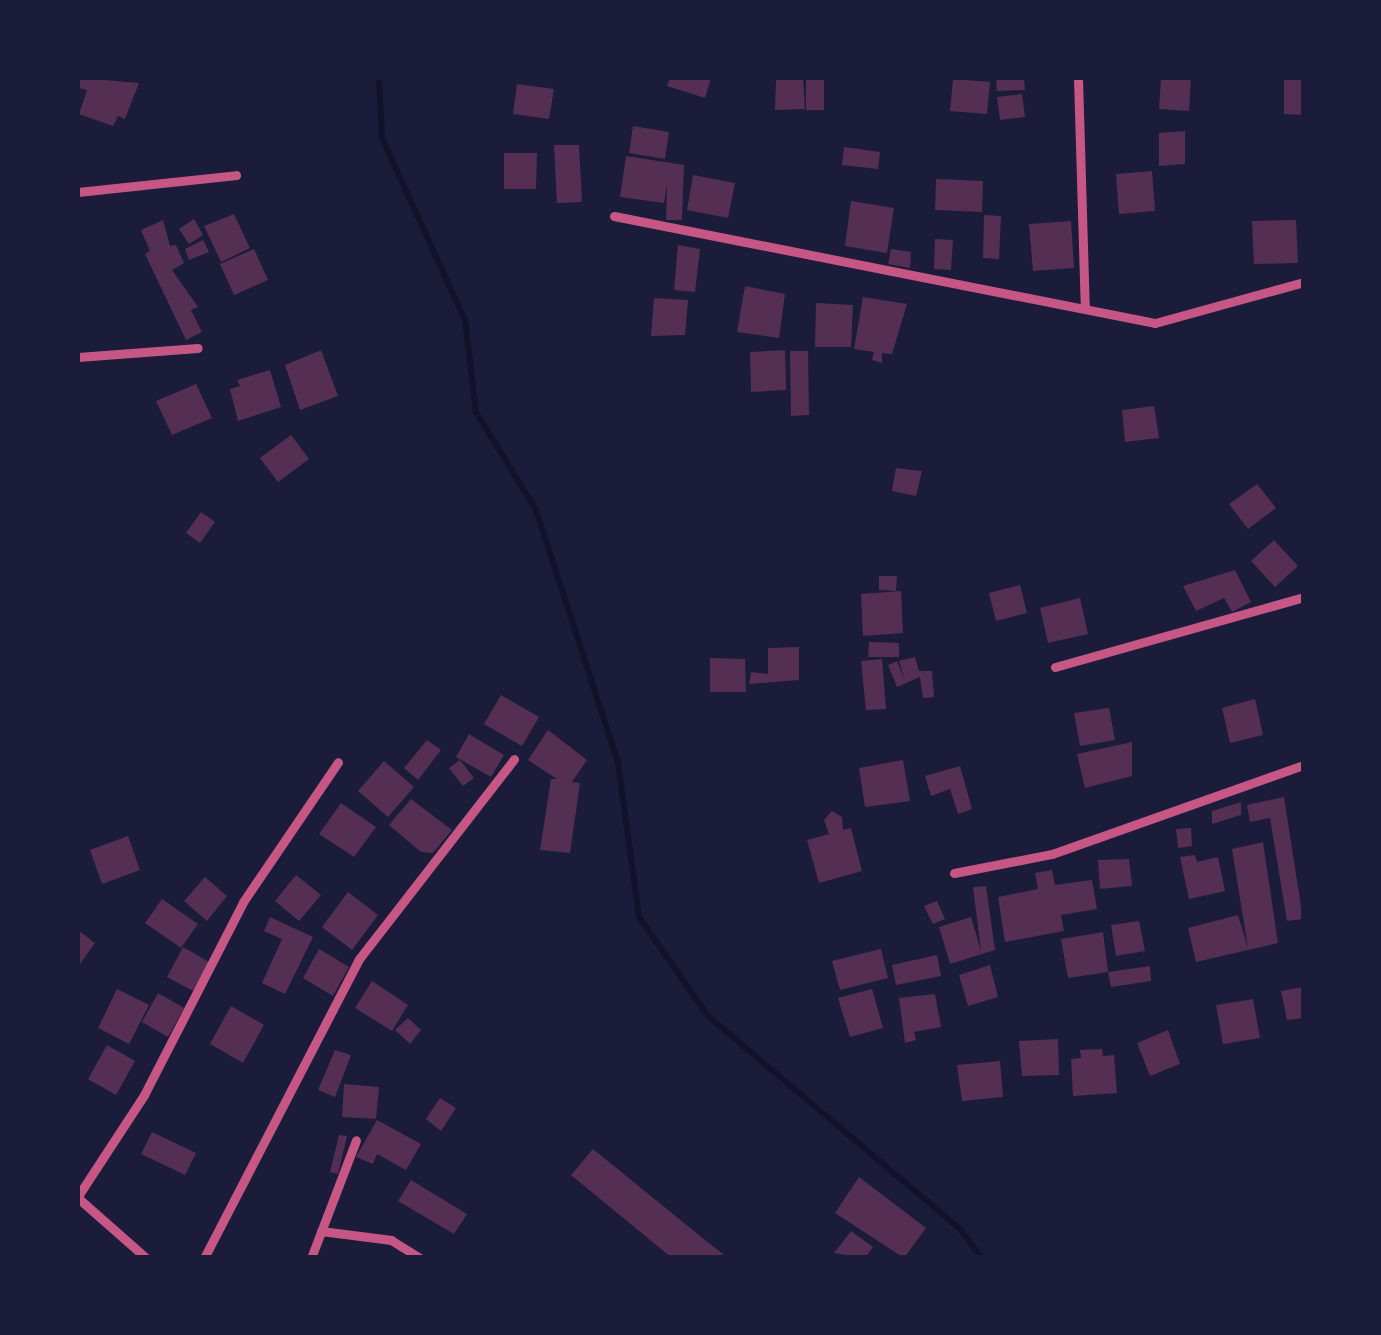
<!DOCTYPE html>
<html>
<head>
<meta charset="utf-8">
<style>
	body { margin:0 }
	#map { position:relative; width:1381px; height:1335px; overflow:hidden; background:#1b1b3a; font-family:"Golos Text",sans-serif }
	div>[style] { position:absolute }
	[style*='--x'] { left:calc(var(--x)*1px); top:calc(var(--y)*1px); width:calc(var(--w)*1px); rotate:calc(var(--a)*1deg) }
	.stream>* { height:6px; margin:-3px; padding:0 3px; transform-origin:3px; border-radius:3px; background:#12122b }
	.building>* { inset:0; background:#542f53 }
	.minor>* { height:9px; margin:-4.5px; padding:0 4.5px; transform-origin:4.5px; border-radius:4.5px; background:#c65784 }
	span { translate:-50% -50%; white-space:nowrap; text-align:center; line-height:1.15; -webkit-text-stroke:8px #1b1b3a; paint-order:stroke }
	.frame { position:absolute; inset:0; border:80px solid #1b1b3a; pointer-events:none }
</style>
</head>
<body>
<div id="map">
	<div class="stream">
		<i style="--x:379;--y:78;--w:60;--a:87.1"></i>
		<i style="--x:382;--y:138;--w:200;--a:65.5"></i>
		<i style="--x:465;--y:320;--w:93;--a:83.2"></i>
		<i style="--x:476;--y:412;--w:115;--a:58.5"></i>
		<i style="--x:536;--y:510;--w:265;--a:72"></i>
		<i style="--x:618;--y:762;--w:156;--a:82.3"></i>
		<i style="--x:639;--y:917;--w:121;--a:55.1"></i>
		<i style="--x:708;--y:1016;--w:327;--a:40.2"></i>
		<i style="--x:958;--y:1227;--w:39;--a:52"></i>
	</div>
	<div class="building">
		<i style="clip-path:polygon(81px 78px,139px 83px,125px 119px,118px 116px,113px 126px,79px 114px,87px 90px,78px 88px)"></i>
		<i style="clip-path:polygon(670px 78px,711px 78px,705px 98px,667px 86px)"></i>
		<i style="clip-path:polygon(803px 78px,805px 109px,775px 110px,776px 79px)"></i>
		<i style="clip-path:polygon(996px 78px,1024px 78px,1025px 90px,997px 91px)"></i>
		<i style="clip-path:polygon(1161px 78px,1191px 78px,1189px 111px,1159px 109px)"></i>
		<i style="clip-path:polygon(1284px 78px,1304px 78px,1304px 115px,1284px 114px)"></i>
		<i style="clip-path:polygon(806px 79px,824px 79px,824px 110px,806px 110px)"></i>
		<i style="clip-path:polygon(953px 79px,990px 82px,987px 114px,950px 111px)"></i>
		<i style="clip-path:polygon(517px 84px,554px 89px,549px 119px,513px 114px)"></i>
		<i style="clip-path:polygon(1022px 94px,1025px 117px,1000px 120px,997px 97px)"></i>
		<i style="clip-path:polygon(633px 126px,669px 132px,665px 159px,629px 153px)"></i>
		<i style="clip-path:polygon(1185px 131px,1185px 164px,1159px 166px,1159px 133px)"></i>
		<i style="clip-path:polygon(554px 145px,579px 145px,582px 202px,557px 203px)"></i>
		<i style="clip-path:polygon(844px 147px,880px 152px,878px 169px,842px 165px)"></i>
		<i style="clip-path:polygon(504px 153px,537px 153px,536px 189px,504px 189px)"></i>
		<i style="clip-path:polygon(626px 156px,684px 165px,682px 220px,666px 220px,667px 184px,664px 203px,620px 197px)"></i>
		<i style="clip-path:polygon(1152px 171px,1155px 211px,1119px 214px,1116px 174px)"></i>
		<i style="clip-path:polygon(693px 175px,735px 183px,728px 218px,687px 210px)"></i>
		<i style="clip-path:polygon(936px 179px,983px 181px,982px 212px,935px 210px)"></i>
		<i style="clip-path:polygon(851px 201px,894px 208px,887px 253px,845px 246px)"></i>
		<i style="clip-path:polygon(234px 214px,250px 248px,221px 262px,204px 226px)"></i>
		<i style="clip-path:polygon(984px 215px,1001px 216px,999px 259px,983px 258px)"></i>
		<i style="clip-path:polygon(194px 219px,203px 235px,189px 244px,179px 229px)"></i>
		<i style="clip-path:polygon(163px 220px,170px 246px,176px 245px,184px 263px,172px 270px,198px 307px,191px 310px,202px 332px,186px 340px,145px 254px,150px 251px,141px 230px)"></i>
		<i style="clip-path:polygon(1296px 220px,1298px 263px,1254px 264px,1252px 221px)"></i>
		<i style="clip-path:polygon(1071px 221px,1074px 268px,1033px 271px,1029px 224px)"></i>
		<i style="clip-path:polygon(935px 239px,953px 240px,951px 270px,934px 269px)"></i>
		<i style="clip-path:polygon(203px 240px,209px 252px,189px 260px,185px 249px)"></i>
		<i style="clip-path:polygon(678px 245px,700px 249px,695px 292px,674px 290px)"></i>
		<i style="clip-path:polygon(254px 249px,268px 280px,234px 295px,220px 264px)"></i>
		<i style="clip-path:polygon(891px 249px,911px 252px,910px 268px,888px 264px)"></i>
		<i style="clip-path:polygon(745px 286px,785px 294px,779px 338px,737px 332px)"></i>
		<i style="clip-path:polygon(863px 297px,907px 304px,892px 354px,882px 353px,882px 363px,872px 360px,874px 352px,854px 349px)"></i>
		<i style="clip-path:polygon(654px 298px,688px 300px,685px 335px,651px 336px)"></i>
		<i style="clip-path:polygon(816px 303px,853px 305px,851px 347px,815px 347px)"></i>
		<i style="clip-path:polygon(321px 350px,338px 396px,300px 410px,285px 365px)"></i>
		<i style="clip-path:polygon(785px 350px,786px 390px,751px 392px,750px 352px)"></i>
		<i style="clip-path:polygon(790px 351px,808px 351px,809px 415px,791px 416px)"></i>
		<i style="clip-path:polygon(270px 370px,281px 407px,238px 421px,230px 389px,240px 386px,237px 380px)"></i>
		<i style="clip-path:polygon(196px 384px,212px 418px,172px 435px,156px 401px)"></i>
		<i style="clip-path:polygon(1154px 406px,1159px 438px,1125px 442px,1122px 410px)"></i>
		<i style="clip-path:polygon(291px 435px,309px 459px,278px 482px,260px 458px)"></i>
		<i style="clip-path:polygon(896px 468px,922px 471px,916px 496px,892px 491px)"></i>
		<i style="clip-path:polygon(1257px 484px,1276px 508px,1248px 529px,1229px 504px)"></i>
		<i style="clip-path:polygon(201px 512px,215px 522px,200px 543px,186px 533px)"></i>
		<i style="clip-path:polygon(1274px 540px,1298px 566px,1275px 587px,1251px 561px)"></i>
		<i style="clip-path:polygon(1235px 570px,1251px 602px,1232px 612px,1224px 598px,1196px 611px,1183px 586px)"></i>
		<i style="clip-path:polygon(879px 576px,897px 576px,896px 591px,879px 590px)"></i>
		<i style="clip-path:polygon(1020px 585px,1027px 613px,996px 621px,989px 593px)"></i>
		<i style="clip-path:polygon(901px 591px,903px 633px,863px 636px,861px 594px)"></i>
		<i style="clip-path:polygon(1080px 598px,1088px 634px,1048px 643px,1040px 608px)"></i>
		<i style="clip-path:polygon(869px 642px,899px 643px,899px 657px,868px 657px)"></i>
		<i style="clip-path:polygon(799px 647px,799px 680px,749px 684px,751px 672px,768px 674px,768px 648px)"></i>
		<i style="clip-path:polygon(915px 657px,919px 671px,932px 671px,934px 697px,923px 698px,920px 677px,897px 687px,888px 665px,897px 661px,905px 681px,899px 661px)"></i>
		<i style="clip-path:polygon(710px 658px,745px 659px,746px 692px,710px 692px)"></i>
		<i style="clip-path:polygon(882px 659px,886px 709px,866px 710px,861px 661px)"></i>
		<i style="clip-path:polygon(501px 695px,539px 717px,522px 746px,484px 724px)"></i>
		<i style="clip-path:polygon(1255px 699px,1263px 735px,1230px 743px,1222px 708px)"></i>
		<i style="clip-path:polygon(1109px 708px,1115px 740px,1080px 746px,1074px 713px)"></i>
		<i style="clip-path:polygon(548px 730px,587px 760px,572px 782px,580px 783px,570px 853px,540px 850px,551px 779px,557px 779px,528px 760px)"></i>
		<i style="clip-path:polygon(469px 734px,504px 755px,491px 777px,456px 757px)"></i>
		<i style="clip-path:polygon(427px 740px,441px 750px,418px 780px,404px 768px)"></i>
		<i style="clip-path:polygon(1132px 742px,1132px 776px,1085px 788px,1077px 754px)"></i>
		<i style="clip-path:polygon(460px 760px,474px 778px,463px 786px,449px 768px)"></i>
		<i style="clip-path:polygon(903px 760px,910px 801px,865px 807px,859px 768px)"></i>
		<i style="clip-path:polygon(384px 761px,414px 787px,388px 817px,358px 791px)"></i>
		<i style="clip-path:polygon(960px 766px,972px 809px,958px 814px,950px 789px,931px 796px,925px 776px)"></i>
		<i style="clip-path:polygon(1284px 797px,1303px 919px,1287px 921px,1270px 818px,1250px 822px,1247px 805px)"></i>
		<i style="clip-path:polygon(411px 799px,452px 830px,433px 853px,421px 852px,389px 825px)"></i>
		<i style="clip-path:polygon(1241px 802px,1241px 815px,1212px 824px,1212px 811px)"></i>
		<i style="clip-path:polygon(341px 803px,376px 827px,354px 857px,319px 834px)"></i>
		<i style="clip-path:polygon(832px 811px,842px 817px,843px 830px,851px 828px,862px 871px,819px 883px,807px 840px,829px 834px,824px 820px)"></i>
		<i style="clip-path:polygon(1191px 828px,1192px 846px,1178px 848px,1176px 829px)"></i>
		<i style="clip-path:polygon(128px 836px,140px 870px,102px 884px,90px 850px)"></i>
		<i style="clip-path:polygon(1263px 842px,1278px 943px,1196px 962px,1188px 928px,1238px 915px,1248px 948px,1232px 849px)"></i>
		<i style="clip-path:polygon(1195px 855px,1197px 862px,1218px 857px,1225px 891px,1189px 899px,1180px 857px)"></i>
		<i style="clip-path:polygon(1129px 859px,1132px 886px,1100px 889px,1098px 860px)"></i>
		<i style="clip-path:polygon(1052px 870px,1055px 885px,1092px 880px,1097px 909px,1061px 915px,1064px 931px,1005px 942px,998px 897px,1038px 889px,1035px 873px)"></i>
		<i style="clip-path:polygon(296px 875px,321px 895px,299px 921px,275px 901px)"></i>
		<i style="clip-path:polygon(205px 877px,227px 896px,207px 921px,184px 901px)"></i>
		<i style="clip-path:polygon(986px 886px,995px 950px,950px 964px,939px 927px,971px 917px,981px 951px,973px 887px)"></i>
		<i style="clip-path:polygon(348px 892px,378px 915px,352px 950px,322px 927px)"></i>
		<i style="clip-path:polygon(162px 899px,198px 924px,181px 948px,145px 923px)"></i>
		<i style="clip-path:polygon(937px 901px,945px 919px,933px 924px,924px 906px)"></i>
		<i style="clip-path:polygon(270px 917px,313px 937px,285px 994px,262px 983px,282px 939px,264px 931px)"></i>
		<i style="clip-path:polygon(1139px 921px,1145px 951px,1116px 956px,1111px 925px)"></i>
		<i style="clip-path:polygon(78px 930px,95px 943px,78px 967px)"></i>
		<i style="clip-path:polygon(1103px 932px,1108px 972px,1068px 978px,1061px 939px)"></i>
		<i style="clip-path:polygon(183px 947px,209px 962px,193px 991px,167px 977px)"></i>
		<i style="clip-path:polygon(319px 949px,349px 967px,333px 996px,303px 978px)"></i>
		<i style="clip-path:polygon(881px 949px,888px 978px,840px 990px,832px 961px)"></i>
		<i style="clip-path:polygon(937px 955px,941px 976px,896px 985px,892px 965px)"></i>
		<i style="clip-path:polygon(990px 965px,998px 997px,968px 1006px,959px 975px)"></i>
		<i style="clip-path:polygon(1150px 966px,1151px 981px,1111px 987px,1108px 972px)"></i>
		<i style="clip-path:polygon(372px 981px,408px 1005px,392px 1031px,355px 1008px)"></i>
		<i style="clip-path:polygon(1304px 987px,1304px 1018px,1287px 1020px,1281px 991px)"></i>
		<i style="clip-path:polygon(117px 989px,149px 1005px,129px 1044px,98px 1028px)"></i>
		<i style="clip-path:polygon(872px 989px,883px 1028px,850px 1037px,838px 998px)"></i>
		<i style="clip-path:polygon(158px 993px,184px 1008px,168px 1037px,142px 1022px)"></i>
		<i style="clip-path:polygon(935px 994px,941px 1027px,914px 1032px,916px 1040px,905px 1043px,899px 998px)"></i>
		<i style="clip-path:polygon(1253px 999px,1260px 1038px,1223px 1044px,1216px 1005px)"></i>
		<i style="clip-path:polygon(231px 1006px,264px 1025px,243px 1063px,210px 1044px)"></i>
		<i style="clip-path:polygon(408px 1018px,421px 1030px,410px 1044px,395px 1030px)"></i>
		<i style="clip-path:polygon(1168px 1030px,1180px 1064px,1150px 1076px,1137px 1043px)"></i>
		<i style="clip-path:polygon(1058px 1039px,1059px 1075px,1022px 1076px,1019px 1041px)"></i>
		<i style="clip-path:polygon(107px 1045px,135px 1061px,116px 1095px,88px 1079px)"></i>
		<i style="clip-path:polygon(1102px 1049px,1103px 1056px,1114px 1055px,1117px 1093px,1073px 1096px,1071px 1059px,1081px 1058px,1080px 1050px)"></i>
		<i style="clip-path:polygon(335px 1050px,351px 1055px,335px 1097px,318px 1090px)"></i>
		<i style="clip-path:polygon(1000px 1061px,1003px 1097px,962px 1101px,957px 1065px)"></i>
		<i style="clip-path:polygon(344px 1084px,379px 1087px,376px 1119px,342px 1117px)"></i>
		<i style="clip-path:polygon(440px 1098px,456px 1108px,441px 1131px,426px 1119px)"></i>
		<i style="clip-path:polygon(377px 1120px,421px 1144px,406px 1170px,377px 1154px,373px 1164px,356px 1157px)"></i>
		<i style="clip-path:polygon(152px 1132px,196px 1153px,185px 1175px,141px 1154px)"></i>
		<i style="clip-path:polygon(339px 1135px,347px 1136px,338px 1174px,330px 1172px)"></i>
		<i style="clip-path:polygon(593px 1149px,705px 1240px,728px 1258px,672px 1258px,571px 1175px)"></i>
		<i style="clip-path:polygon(859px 1177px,926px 1228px,904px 1258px,835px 1213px)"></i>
		<i style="clip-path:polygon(411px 1180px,467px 1214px,454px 1234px,398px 1201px)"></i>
		<i style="clip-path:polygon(851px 1231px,873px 1247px,865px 1258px,834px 1253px)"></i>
	</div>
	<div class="minor">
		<i style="--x:1078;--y:78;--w:230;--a:88.3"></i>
		<i style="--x:78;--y:192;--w:159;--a:-6.1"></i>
		<i style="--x:614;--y:216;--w:551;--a:11.19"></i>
		<i style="--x:1155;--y:323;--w:155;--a:-15.4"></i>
		<i style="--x:78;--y:357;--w:120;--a:-4.3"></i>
		<i style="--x:1055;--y:667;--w:259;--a:-15.7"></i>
		<i style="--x:954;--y:873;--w:100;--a:-11"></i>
		<i style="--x:1052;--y:854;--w:267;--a:-19.5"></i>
		<i style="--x:78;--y:1196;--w:121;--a:-56.8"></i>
		<i style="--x:144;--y:1095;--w:217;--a:-62.8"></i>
		<i style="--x:243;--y:902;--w:169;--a:-55.8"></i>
		<i style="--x:78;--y:1198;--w:91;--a:41.4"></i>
		<i style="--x:321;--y:1231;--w:71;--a:7.3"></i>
		<i style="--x:391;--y:1240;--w:34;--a:32"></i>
		<i style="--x:204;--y:1258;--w:337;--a:-62.6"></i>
		<i style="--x:359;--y:959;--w:253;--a:-52.2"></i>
		<i style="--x:311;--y:1258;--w:126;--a:-69.1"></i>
	</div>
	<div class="frame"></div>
</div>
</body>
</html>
